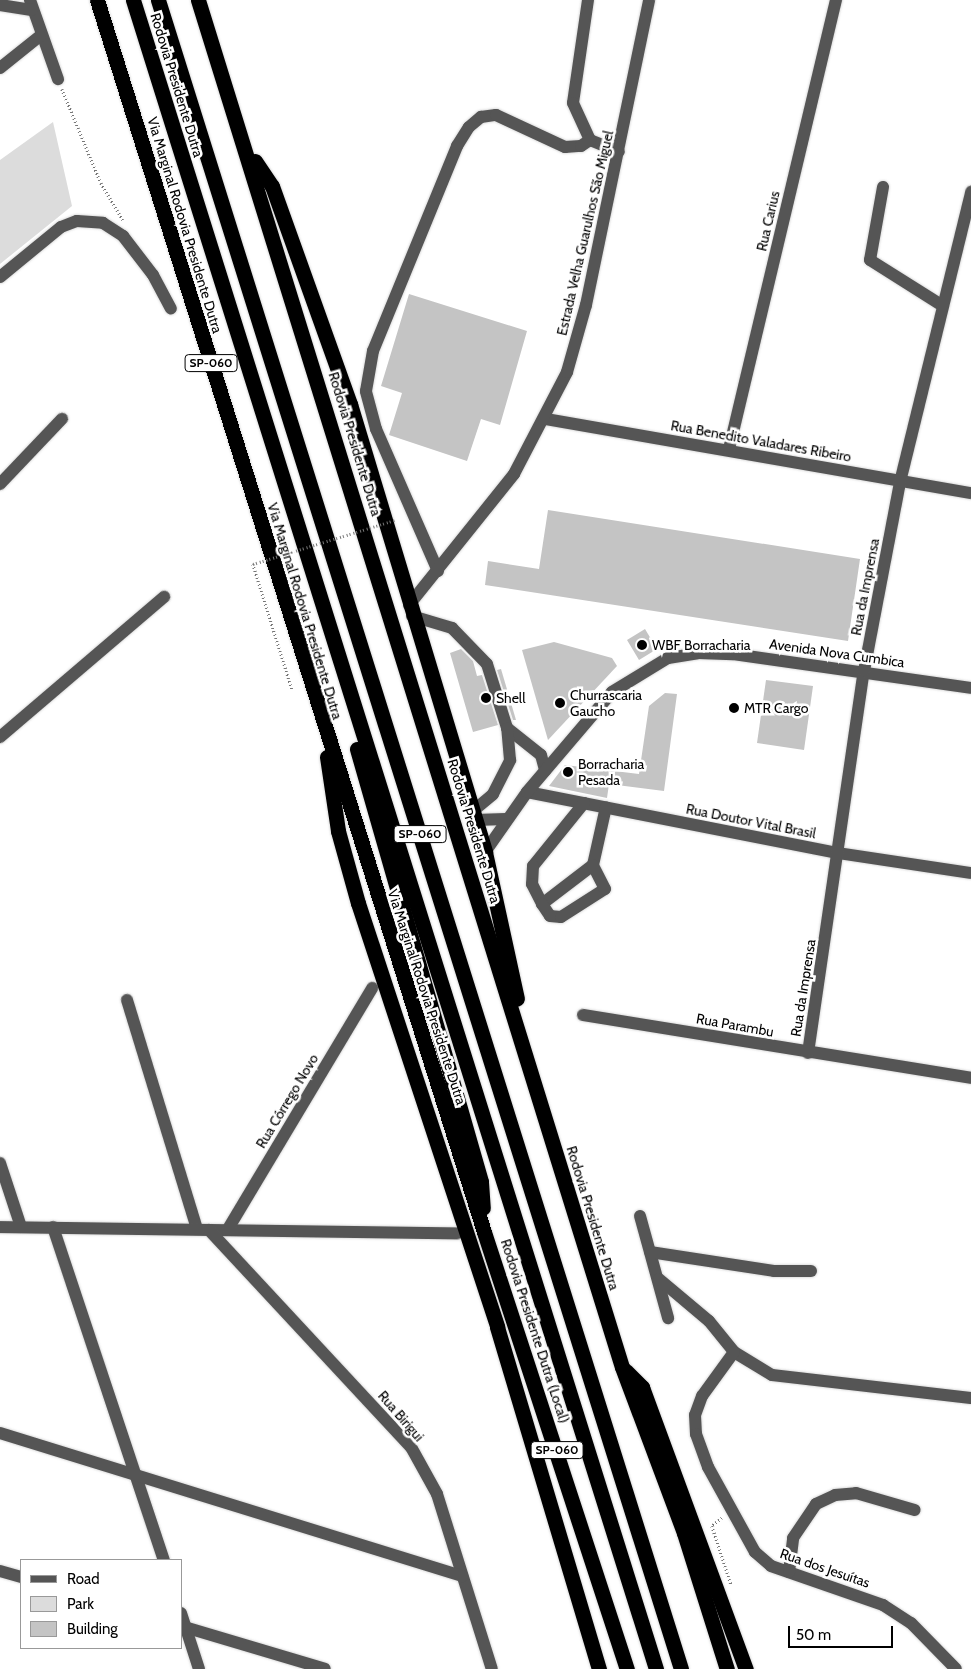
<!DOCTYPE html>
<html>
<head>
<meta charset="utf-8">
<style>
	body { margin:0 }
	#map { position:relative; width:971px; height:1669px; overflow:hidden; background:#fff; font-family:Cabin,sans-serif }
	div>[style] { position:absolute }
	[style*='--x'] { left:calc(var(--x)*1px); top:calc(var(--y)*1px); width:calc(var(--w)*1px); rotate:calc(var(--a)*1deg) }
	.green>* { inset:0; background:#dcdcdc }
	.building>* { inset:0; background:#c4c4c4 }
	.path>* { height:2.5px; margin-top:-1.25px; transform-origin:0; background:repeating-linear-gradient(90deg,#777 0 1px,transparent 0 3.5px) }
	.roads { filter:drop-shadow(0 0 1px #dbdbdb) drop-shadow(0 0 1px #dbdbdb) }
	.minor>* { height:12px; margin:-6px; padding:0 6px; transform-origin:6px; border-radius:6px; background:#555 }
	.highway>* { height:15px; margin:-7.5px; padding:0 7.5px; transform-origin:7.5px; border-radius:7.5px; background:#000 }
	.path-bridge>* { height:2.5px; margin-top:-1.25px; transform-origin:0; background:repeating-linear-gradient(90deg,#777 0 1px,transparent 0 3.5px) }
	.dots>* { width:14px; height:14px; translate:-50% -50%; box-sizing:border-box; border:2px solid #fff; border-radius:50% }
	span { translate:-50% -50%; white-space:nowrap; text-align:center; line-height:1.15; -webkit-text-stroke:5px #fff; paint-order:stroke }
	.shield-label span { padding:1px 4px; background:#fff; border:1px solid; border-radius:4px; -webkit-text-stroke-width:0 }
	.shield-label { font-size:12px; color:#000; font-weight:700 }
	.street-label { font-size:14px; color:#000 }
	.poi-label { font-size:14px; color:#000 }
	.left { translate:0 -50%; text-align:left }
	.legend { position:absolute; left:20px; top:1559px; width:162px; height:90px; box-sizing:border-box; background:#fff; border:1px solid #999; margin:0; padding:6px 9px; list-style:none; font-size:15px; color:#000 }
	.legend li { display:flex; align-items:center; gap:10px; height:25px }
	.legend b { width:25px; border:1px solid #999 }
	.scale { position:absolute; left:788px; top:1626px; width:105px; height:22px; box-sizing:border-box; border:2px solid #000; border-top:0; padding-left:6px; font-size:15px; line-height:18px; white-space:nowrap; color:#000; -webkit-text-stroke:4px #fff; paint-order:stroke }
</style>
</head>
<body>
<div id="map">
	<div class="green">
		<i style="clip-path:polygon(53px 122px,72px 206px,0 264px,0 160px)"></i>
	</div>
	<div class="building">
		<i style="clip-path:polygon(409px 294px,527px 331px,500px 425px,481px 419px,467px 461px,389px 435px,402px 393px,381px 386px)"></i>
		<i style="clip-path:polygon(548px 510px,860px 559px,848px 641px,485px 585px,488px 561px,539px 569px)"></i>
		<i style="clip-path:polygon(645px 629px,657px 649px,639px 660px,627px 640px)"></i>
		<i style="clip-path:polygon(554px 642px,612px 658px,617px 666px,548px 740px,522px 650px)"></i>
		<i style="clip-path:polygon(461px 649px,473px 661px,477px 676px,482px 675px,498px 725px,473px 732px,450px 653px)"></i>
		<i style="clip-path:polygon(501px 669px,516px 720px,513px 720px,497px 670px)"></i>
		<i style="clip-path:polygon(766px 680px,813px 686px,804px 750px,757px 743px)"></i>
		<i style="clip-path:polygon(665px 693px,677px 694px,664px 791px,609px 784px,607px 798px,549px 786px,565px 765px,639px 774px,649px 706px)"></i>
	</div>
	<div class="path">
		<i style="--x:62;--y:89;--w:102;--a:67.5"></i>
		<i style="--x:101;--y:183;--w:43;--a:59.3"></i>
		<i style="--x:253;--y:564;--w:131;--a:72.7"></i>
		<i style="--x:722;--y:1518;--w:13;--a:141"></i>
		<i style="--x:712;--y:1526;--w:61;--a:71.9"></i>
	</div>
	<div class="roads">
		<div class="minor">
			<i style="--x:30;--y:0;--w:84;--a:70.5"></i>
			<i style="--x:588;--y:0;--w:104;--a:98.3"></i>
			<i style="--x:573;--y:103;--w:41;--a:65.3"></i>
			<i style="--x:590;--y:140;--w:31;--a:22"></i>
			<i style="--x:0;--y:5;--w:32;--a:9"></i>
			<i style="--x:0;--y:68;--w:51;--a:-38.7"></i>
			<i style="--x:883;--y:187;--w:74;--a:100.1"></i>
			<i style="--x:870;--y:260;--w:86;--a:32.2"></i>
			<i style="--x:0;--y:277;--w:79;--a:-39.3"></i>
			<i style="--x:61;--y:227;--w:17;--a:-21"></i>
			<i style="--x:77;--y:221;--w:26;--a:4"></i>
			<i style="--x:103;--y:223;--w:24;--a:33"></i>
			<i style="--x:123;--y:236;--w:49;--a:52.4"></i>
			<i style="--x:153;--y:275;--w:38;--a:62"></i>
			<i style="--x:546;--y:419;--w:431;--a:9.9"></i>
			<i style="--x:729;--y:449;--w:462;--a:-76.6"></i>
			<i style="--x:0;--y:484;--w:90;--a:-46.4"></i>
			<i style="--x:438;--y:571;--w:155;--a:-113.6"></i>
			<i style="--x:376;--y:429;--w:39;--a:-105"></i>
			<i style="--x:366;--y:391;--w:41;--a:-80.1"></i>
			<i style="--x:373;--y:351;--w:222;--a:-67.7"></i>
			<i style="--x:457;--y:146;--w:22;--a:-58"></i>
			<i style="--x:469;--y:127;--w:16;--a:-40"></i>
			<i style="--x:481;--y:117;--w:15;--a:-8"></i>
			<i style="--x:496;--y:115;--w:76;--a:24.9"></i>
			<i style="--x:565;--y:147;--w:16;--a:-4"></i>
			<i style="--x:581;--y:146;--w:11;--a:-34"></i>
			<i style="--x:409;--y:605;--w:168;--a:-51.3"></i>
			<i style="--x:514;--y:474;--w:115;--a:-62.5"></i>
			<i style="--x:567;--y:372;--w:70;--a:-74.2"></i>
			<i style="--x:586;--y:305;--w:311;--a:-78.3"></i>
			<i style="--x:412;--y:616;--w:42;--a:16.7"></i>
			<i style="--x:452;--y:628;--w:50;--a:45.8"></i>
			<i style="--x:487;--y:664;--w:67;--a:72.6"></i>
			<i style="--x:507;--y:728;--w:43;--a:38.5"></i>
			<i style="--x:541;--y:755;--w:16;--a:75"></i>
			<i style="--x:0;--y:737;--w:216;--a:-40.5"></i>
			<i style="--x:527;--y:792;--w:317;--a:11.1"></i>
			<i style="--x:838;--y:853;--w:134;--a:8.6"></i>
			<i style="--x:584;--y:803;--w:81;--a:129"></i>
			<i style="--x:533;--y:866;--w:18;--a:93"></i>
			<i style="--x:532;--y:884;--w:22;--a:63"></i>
			<i style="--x:542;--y:904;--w:64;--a:-37.4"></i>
			<i style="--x:593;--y:865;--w:59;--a:-77.4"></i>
			<i style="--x:473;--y:811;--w:26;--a:-40"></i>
			<i style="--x:493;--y:794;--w:38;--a:-63"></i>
			<i style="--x:510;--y:760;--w:32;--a:-95"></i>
			<i style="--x:475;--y:820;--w:31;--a:-2"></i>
			<i style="--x:485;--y:852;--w:73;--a:-55"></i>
			<i style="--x:527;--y:792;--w:131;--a:-49.6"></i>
			<i style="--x:612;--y:692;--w:66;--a:-31.3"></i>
			<i style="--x:668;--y:658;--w:30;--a:-9"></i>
			<i style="--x:698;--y:653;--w:35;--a:2"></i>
			<i style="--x:733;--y:654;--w:240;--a:8.1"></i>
			<i style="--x:542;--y:904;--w:14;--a:56"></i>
			<i style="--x:550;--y:916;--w:11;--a:5"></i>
			<i style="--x:561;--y:917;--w:52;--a:-32.5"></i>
			<i style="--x:605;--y:889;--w:27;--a:-117"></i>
			<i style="--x:127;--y:1000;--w:239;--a:73"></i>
			<i style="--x:583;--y:1015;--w:393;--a:9.2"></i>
			<i style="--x:808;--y:1053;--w:386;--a:-81.7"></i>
			<i style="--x:864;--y:671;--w:192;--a:-79.2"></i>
			<i style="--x:900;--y:482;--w:299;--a:-76.2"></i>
			<i style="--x:0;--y:1163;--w:67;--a:71.8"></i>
			<i style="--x:640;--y:1216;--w:106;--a:74.6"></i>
			<i style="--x:0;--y:1227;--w:457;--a:0.8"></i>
			<i style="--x:53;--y:1227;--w:351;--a:71.6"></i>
			<i style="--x:228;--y:1229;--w:281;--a:-59.1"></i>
			<i style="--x:209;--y:1230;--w:296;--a:47.1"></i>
			<i style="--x:411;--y:1447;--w:54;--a:61"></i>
			<i style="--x:437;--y:1494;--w:183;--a:72.6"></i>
			<i style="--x:650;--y:1252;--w:125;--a:8.7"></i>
			<i style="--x:774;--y:1271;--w:37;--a:0"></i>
			<i style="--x:659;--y:1279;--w:65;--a:40"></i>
			<i style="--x:709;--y:1321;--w:40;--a:51"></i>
			<i style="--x:734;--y:1352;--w:44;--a:31.2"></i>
			<i style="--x:772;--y:1375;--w:200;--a:6.6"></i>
			<i style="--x:734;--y:1352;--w:54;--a:126"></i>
			<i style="--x:702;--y:1396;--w:20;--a:110"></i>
			<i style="--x:695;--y:1415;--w:19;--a:87"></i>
			<i style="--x:696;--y:1434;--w:35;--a:70"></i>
			<i style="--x:708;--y:1467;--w:97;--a:61.1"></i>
			<i style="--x:755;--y:1552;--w:21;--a:41"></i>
			<i style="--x:771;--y:1566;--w:119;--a:19.2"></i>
			<i style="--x:883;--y:1605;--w:33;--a:33"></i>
			<i style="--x:911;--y:1623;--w:64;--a:45.6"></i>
			<i style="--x:0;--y:1433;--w:484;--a:17.2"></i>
			<i style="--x:0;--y:1571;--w:22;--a:16"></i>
			<i style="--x:789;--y:1572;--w:34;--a:-83"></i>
			<i style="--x:793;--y:1538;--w:41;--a:-55.9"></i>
			<i style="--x:816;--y:1504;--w:21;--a:-25"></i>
			<i style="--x:835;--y:1495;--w:21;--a:-5"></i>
			<i style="--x:856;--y:1493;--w:61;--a:16.1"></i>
			<i style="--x:181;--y:1613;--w:59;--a:72.2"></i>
			<i style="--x:181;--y:1626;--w:150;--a:16.6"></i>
		</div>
		<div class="highway">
			<i style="--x:97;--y:0;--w:1291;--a:72.56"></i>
			<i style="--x:484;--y:1232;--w:460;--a:71.9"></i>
			<i style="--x:133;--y:0;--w:1749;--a:72.6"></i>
			<i style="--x:158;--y:0;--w:1749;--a:72.6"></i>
			<i style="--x:198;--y:0;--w:1431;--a:72.77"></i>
			<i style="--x:622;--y:1367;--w:177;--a:69.5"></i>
			<i style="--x:684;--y:1533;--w:143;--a:72.5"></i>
			<i style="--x:255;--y:161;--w:30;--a:56"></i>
			<i style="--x:272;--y:186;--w:232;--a:70.3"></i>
			<i style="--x:350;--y:404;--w:468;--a:73.2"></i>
			<i style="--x:485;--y:852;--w:150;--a:77.7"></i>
			<i style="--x:357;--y:749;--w:450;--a:74"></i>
			<i style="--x:481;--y:1182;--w:26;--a:86"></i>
			<i style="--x:327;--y:757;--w:75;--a:81.5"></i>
			<i style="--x:338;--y:831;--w:75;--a:74.5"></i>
			<i style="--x:358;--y:903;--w:446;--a:71.8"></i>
			<i style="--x:497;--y:1327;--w:357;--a:73.4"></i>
			<i style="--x:626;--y:1371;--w:23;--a:45"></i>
			<i style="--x:642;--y:1387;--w:301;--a:69.8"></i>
		</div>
	</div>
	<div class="path-bridge">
		<i style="--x:253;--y:564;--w:149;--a:-17.2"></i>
	</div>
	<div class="dots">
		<i style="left:642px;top:645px;background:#000"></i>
		<i style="left:486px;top:698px;background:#000"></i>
		<i style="left:560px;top:703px;background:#000"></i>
		<i style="left:734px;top:708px;background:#000"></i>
		<i style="left:568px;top:772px;background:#000"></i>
	</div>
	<div class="shield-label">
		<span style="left:211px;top:363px">SP-060</span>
		<span style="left:420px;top:834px">SP-060</span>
		<span style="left:557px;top:1450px">SP-060</span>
	</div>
	<div class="street-label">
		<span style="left:177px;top:85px;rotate:73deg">Rodovia Presidente Dutra</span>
		<span style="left:768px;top:221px;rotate:-77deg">Rua Carius</span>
		<span style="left:185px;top:225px;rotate:73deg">Via Marginal Rodovia Presidente Dutra</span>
		<span style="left:585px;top:233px;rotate:-77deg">Estrada Velha Guarulhos São Miguel</span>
		<span style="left:761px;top:441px;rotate:10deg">Rua Benedito Valadares Ribeiro</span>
		<span style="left:355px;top:444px;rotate:73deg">Rodovia Presidente Dutra</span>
		<span style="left:865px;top:587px;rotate:-79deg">Rua da Imprensa</span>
		<span style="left:305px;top:611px;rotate:73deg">Via Marginal Rodovia Presidente Dutra</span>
		<span style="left:837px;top:653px;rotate:8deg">Avenida Nova Cumbica</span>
		<span style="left:751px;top:821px;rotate:11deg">Rua Doutor Vital Brasil</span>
		<span style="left:474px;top:831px;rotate:73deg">Rodovia Presidente Dutra</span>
		<span style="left:803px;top:988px;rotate:-81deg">Rua da Imprensa</span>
		<span style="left:427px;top:997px;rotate:72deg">Via Marginal Rodovia Presidente Dutra</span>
		<span style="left:735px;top:1025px;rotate:10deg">Rua Parambu</span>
		<span style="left:287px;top:1101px;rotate:-59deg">Rua Córrego Novo</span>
		<span style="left:593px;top:1218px;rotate:73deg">Rodovia Presidente Dutra</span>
		<span style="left:535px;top:1331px;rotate:72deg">Rodovia Presidente Dutra (Local)</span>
		<span style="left:401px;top:1416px;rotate:49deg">Rua Birigui</span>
		<span style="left:825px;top:1568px;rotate:19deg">Rua dos Jesuítas</span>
	</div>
	<div class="poi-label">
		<span class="left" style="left:652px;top:645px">WBF Borracharia</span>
		<span class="left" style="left:570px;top:703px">Churrascaria<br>Gaucho</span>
		<span class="left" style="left:496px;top:698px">Shell</span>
		<span class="left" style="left:744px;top:708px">MTR Cargo</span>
		<span class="left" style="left:578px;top:772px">Borracharia<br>Pesada</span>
	</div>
	<ul class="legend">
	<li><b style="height:6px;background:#555"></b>Road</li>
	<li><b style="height:14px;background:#dcdcdc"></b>Park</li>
	<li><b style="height:14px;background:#c4c4c4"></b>Building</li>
	</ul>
	<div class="scale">50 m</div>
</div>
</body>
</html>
